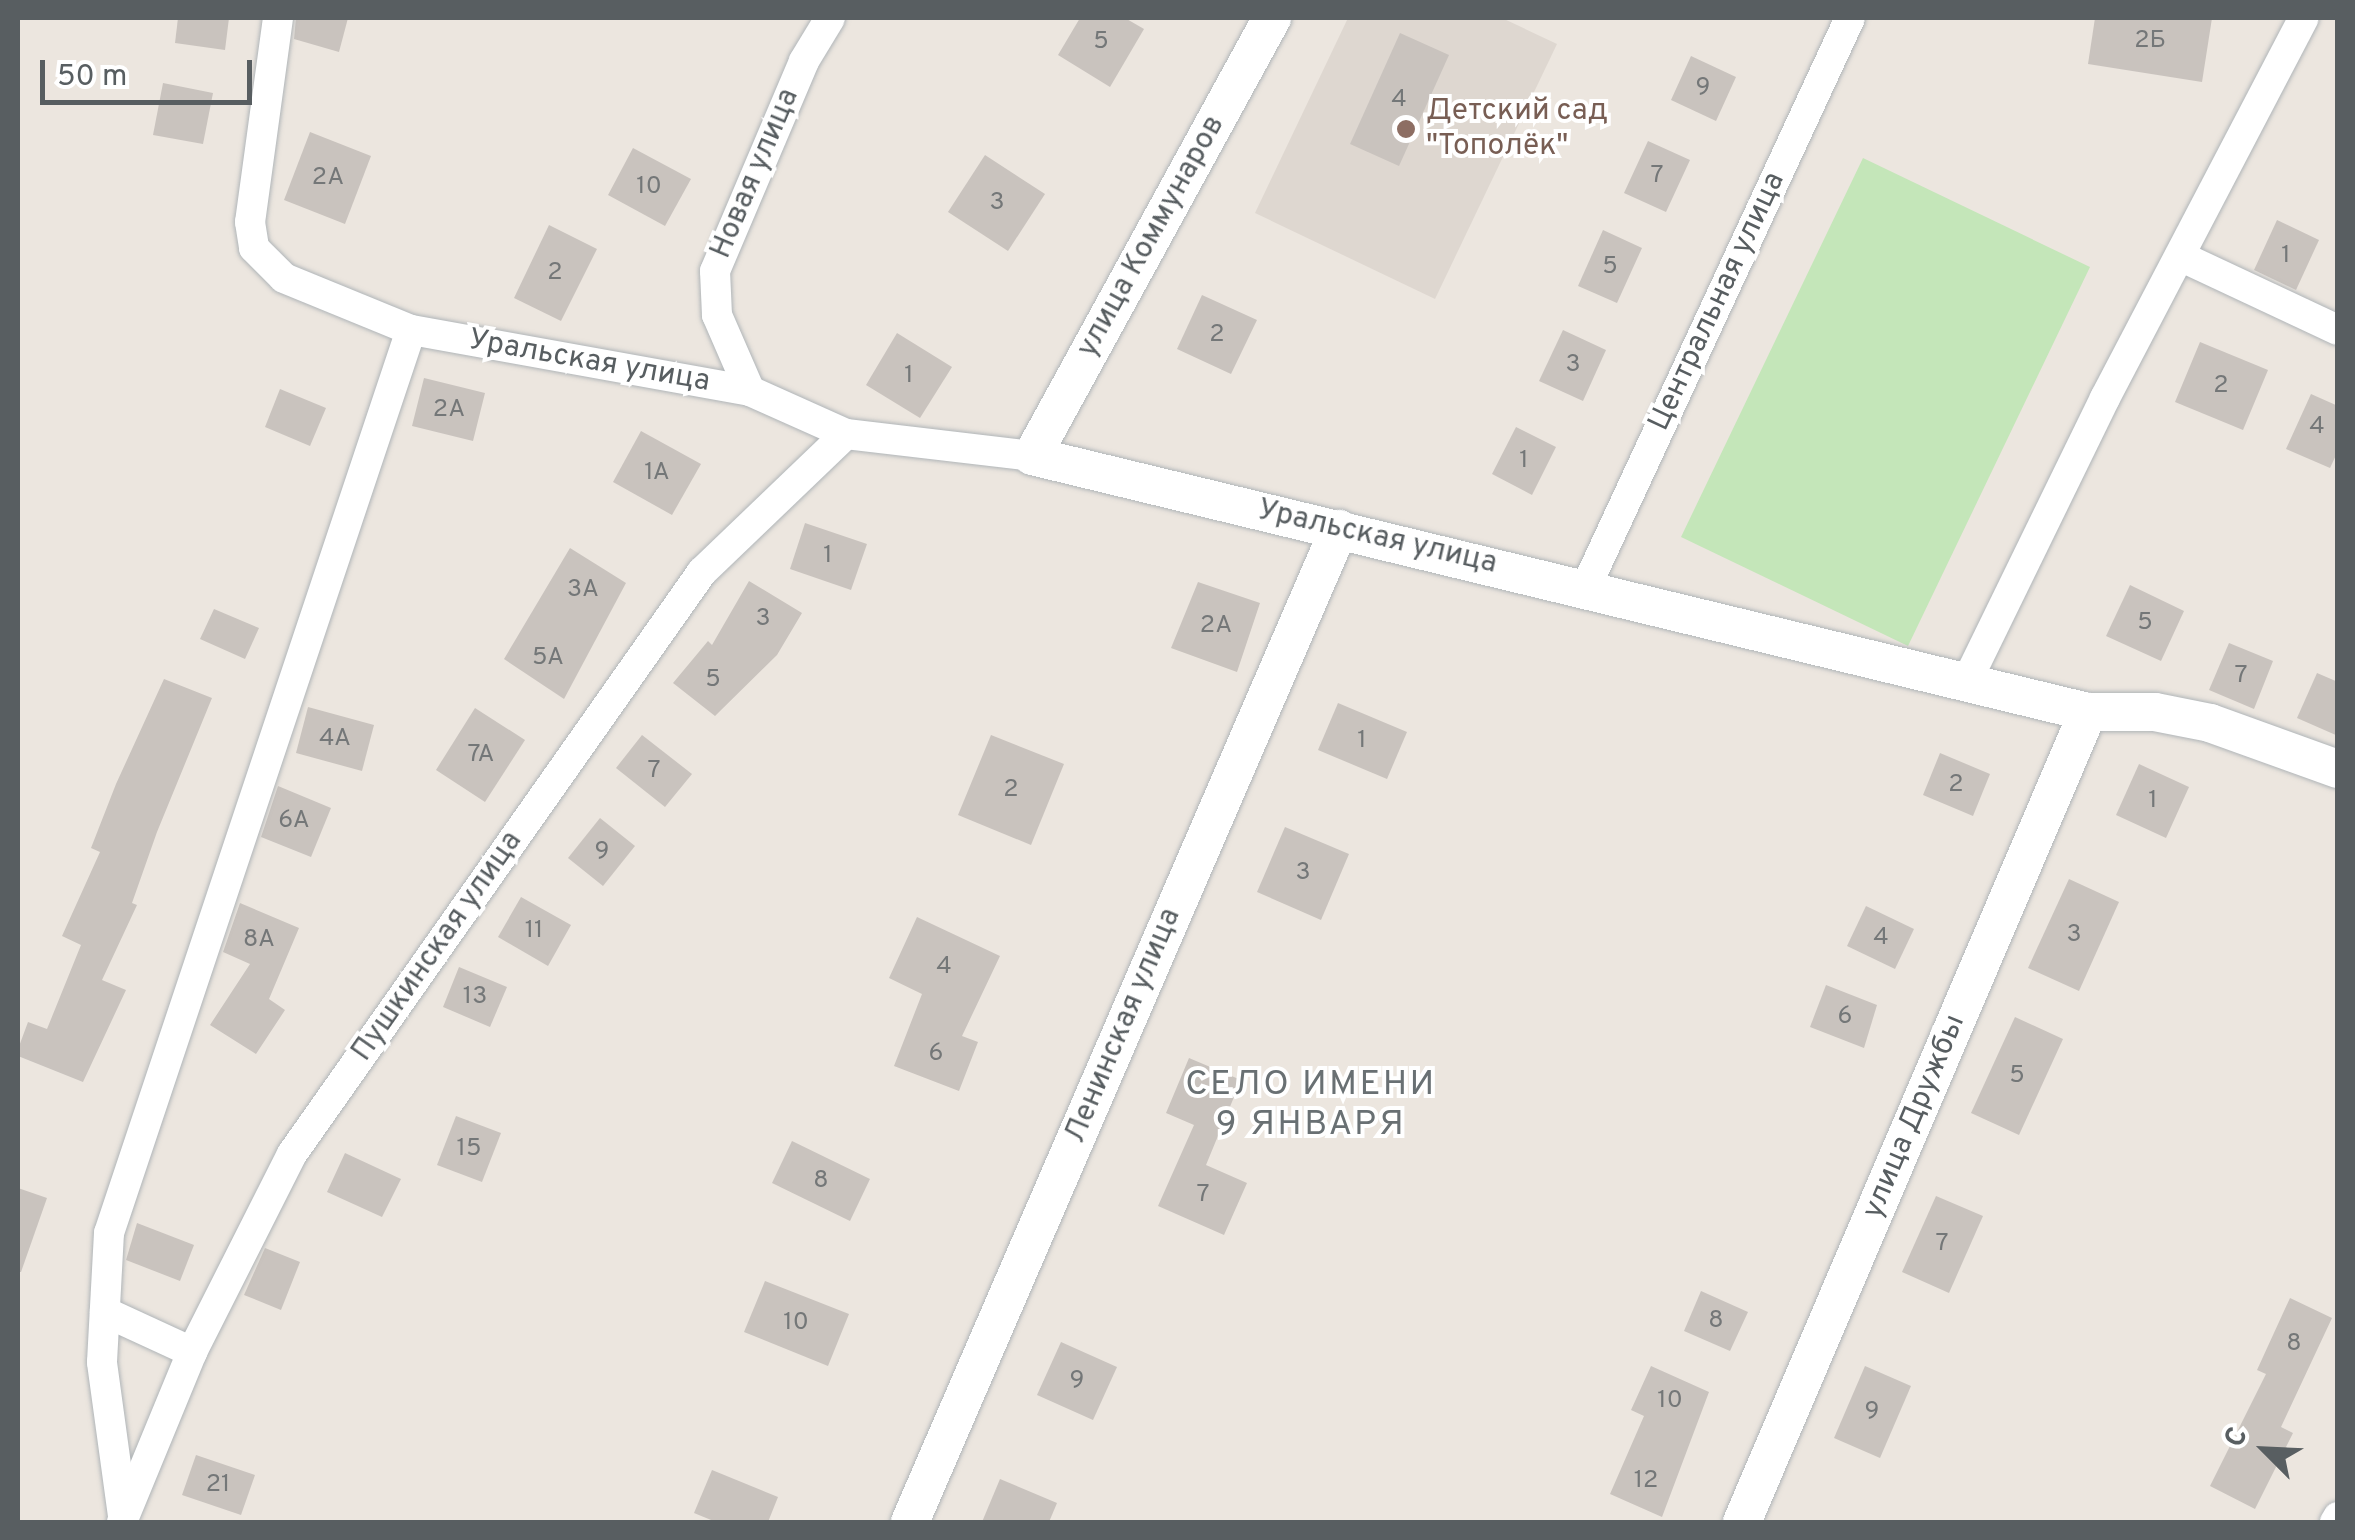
<!DOCTYPE html>
<html>
<head>
<meta charset="utf-8">
<style>
	body { margin:0 }
	#map { position:relative; width:2355px; height:1540px; overflow:hidden; background:#ece6df; font-family:Overpass,sans-serif }
	div>[style] { position:absolute }
	[style*='--x'] { left:calc(var(--x)*1px); top:calc(var(--y)*1px); width:calc(var(--w)*1px); rotate:calc(var(--a)*1deg) }
	.education>* { inset:0; background:#ded7d0 }
	.green>* { inset:0; background:#c4e6b9 }
	.building>* { inset:0; background:#c9c3be }
	.roads { filter:drop-shadow(0 0 2px #b0b5b8) drop-shadow(0 0 2px #b0b5b8) }
	.minor>* { height:30px; margin:-15px; padding:0 15px; transform-origin:15px; border-radius:15px; background:#fff }
	.tertiary>* { height:38px; margin:-19px; padding:0 19px; transform-origin:19px; border-radius:19px; background:#fff }
	.dots>* { width:28px; height:28px; translate:-50% -50%; box-sizing:border-box; border:5px solid #fff; border-radius:50% }
	span { translate:-50% -50%; white-space:nowrap; text-align:center; line-height:1.15; -webkit-text-stroke:8px #fff; paint-order:stroke }
	.number-label { font-size:25px; color:#747778 }
	.number-label span { -webkit-text-stroke-width:0 }
	.education-label { font-size:30px; color:#785e54 }
	.left { translate:0 -50%; text-align:left }
	.street-label { font-size:30px; color:#585e61 }
	.quarter-label { font-size:35px; color:#697073; letter-spacing:2.5px }
	.frame { position:absolute; inset:0; border:20px solid #585e61; pointer-events:none }
	.north { position:absolute; left:2215px; top:1400px; width:100px; height:100px; -webkit-text-stroke:8px #fff; paint-order:stroke; rotate:294deg; font-size:28px; font-weight:700; line-height:40px; text-align:center; color:#585e61 }
	.north::after { content:''; display:block; margin:auto; width:35px; height:45px; background:#585e61; clip-path:polygon(50% 0,100% 100%,50% 72%,0 100%) }
	.scale { position:absolute; left:40px; top:60px; width:212px; height:45px; box-sizing:border-box; border:5px solid #585e61; border-top:0; padding-left:12px; font-size:30px; line-height:35px; white-space:nowrap; color:#585e61; -webkit-text-stroke:8px #fff; paint-order:stroke }
</style>
</head>
<body>
<div id="map">
	<div class="education">
		<i style="clip-path:polygon(1348px 18px,1502px 18px,1557px 44px,1435px 299px,1255px 213px)"></i>
	</div>
	<div class="green">
		<i style="clip-path:polygon(1863px 158px,2090px 267px,1908px 646px,1681px 537px)"></i>
	</div>
	<div class="building">
		<i style="clip-path:polygon(178px 18px,229px 18px,225px 50px,175px 43px)"></i>
		<i style="clip-path:polygon(296px 18px,348px 18px,339px 52px,294px 39px)"></i>
		<i style="clip-path:polygon(1080px 18px,1125px 18px,1144px 29px,1110px 87px,1058px 55px)"></i>
		<i style="clip-path:polygon(2095px 18px,2212px 18px,2202px 82px,2088px 64px)"></i>
		<i style="clip-path:polygon(1400px 33px,1449px 55px,1399px 166px,1350px 144px)"></i>
		<i style="clip-path:polygon(1691px 56px,1736px 77px,1716px 121px,1671px 100px)"></i>
		<i style="clip-path:polygon(163px 83px,213px 93px,203px 144px,153px 135px)"></i>
		<i style="clip-path:polygon(310px 132px,371px 156px,345px 224px,284px 200px)"></i>
		<i style="clip-path:polygon(1648px 141px,1690px 160px,1666px 212px,1624px 193px)"></i>
		<i style="clip-path:polygon(633px 148px,691px 179px,665px 226px,608px 195px)"></i>
		<i style="clip-path:polygon(985px 155px,1045px 194px,1008px 251px,948px 212px)"></i>
		<i style="clip-path:polygon(2277px 220px,2319px 240px,2296px 290px,2254px 270px)"></i>
		<i style="clip-path:polygon(549px 225px,597px 249px,561px 321px,514px 298px)"></i>
		<i style="clip-path:polygon(1603px 230px,1642px 248px,1617px 303px,1578px 286px)"></i>
		<i style="clip-path:polygon(1202px 295px,1257px 320px,1231px 374px,1177px 349px)"></i>
		<i style="clip-path:polygon(1563px 330px,1606px 350px,1583px 401px,1539px 381px)"></i>
		<i style="clip-path:polygon(897px 333px,952px 367px,920px 418px,866px 385px)"></i>
		<i style="clip-path:polygon(2200px 342px,2268px 370px,2243px 430px,2175px 402px)"></i>
		<i style="clip-path:polygon(424px 378px,485px 393px,473px 441px,412px 426px)"></i>
		<i style="clip-path:polygon(280px 389px,326px 408px,310px 446px,265px 427px)"></i>
		<i style="clip-path:polygon(2311px 394px,2338px 406px,2338px 451px,2330px 468px,2286px 449px)"></i>
		<i style="clip-path:polygon(1516px 427px,1556px 447px,1532px 495px,1492px 474px)"></i>
		<i style="clip-path:polygon(641px 431px,701px 464px,672px 515px,613px 482px)"></i>
		<i style="clip-path:polygon(805px 523px,867px 544px,851px 590px,790px 569px)"></i>
		<i style="clip-path:polygon(570px 548px,626px 583px,564px 699px,504px 659px)"></i>
		<i style="clip-path:polygon(749px 581px,802px 613px,777px 655px,715px 716px,673px 683px,708px 641px,712px 645px)"></i>
		<i style="clip-path:polygon(1198px 582px,1260px 603px,1237px 672px,1171px 648px)"></i>
		<i style="clip-path:polygon(2130px 585px,2184px 611px,2161px 661px,2106px 636px)"></i>
		<i style="clip-path:polygon(214px 609px,259px 628px,245px 659px,200px 639px)"></i>
		<i style="clip-path:polygon(2229px 643px,2273px 661px,2254px 709px,2209px 690px)"></i>
		<i style="clip-path:polygon(2317px 673px,2338px 682px,2338px 736px,2297px 718px)"></i>
		<i style="clip-path:polygon(164px 679px,212px 698px,157px 832px,132px 903px,137px 905px,102px 980px,126px 990px,83px 1082px,18px 1056px,18px 1049px,28px 1022px,47px 1029px,81px 945px,62px 936px,100px 852px,91px 848px,116px 784px)"></i>
		<i style="clip-path:polygon(1338px 703px,1407px 732px,1387px 779px,1318px 750px)"></i>
		<i style="clip-path:polygon(308px 707px,374px 725px,362px 771px,296px 753px)"></i>
		<i style="clip-path:polygon(475px 708px,525px 740px,485px 802px,436px 770px)"></i>
		<i style="clip-path:polygon(642px 735px,692px 774px,665px 807px,616px 768px)"></i>
		<i style="clip-path:polygon(991px 735px,1064px 764px,1031px 845px,958px 815px)"></i>
		<i style="clip-path:polygon(1940px 753px,1990px 774px,1973px 816px,1923px 795px)"></i>
		<i style="clip-path:polygon(2139px 764px,2189px 787px,2166px 838px,2116px 815px)"></i>
		<i style="clip-path:polygon(278px 786px,331px 808px,311px 857px,261px 837px)"></i>
		<i style="clip-path:polygon(600px 818px,635px 846px,603px 886px,568px 858px)"></i>
		<i style="clip-path:polygon(1285px 827px,1349px 854px,1321px 920px,1257px 892px)"></i>
		<i style="clip-path:polygon(2069px 879px,2119px 902px,2079px 991px,2028px 968px)"></i>
		<i style="clip-path:polygon(521px 897px,571px 925px,548px 966px,498px 937px)"></i>
		<i style="clip-path:polygon(240px 903px,299px 928px,269px 999px,285px 1010px,256px 1054px,210px 1025px,250px 964px,223px 952px)"></i>
		<i style="clip-path:polygon(1866px 906px,1914px 929px,1895px 969px,1847px 946px)"></i>
		<i style="clip-path:polygon(917px 917px,1000px 956px,962px 1036px,978px 1042px,959px 1091px,894px 1066px,922px 994px,889px 978px)"></i>
		<i style="clip-path:polygon(459px 967px,507px 987px,490px 1027px,443px 1007px)"></i>
		<i style="clip-path:polygon(1826px 985px,1877px 1005px,1864px 1048px,1810px 1027px)"></i>
		<i style="clip-path:polygon(2015px 1017px,2063px 1039px,2019px 1135px,1971px 1113px)"></i>
		<i style="clip-path:polygon(1189px 1058px,1241px 1080px,1206px 1165px,1247px 1183px,1224px 1235px,1158px 1206px,1194px 1125px,1166px 1113px)"></i>
		<i style="clip-path:polygon(456px 1116px,501px 1133px,482px 1182px,437px 1165px)"></i>
		<i style="clip-path:polygon(792px 1141px,870px 1179px,850px 1221px,772px 1183px)"></i>
		<i style="clip-path:polygon(345px 1153px,401px 1179px,382px 1217px,327px 1192px)"></i>
		<i style="clip-path:polygon(18px 1188px,47px 1198px,21px 1272px,18px 1272px)"></i>
		<i style="clip-path:polygon(1936px 1196px,1983px 1216px,1949px 1293px,1902px 1272px)"></i>
		<i style="clip-path:polygon(137px 1223px,194px 1245px,180px 1281px,126px 1260px)"></i>
		<i style="clip-path:polygon(265px 1248px,300px 1262px,281px 1310px,244px 1295px)"></i>
		<i style="clip-path:polygon(765px 1281px,849px 1314px,828px 1366px,744px 1332px)"></i>
		<i style="clip-path:polygon(1701px 1291px,1748px 1312px,1730px 1351px,1684px 1331px)"></i>
		<i style="clip-path:polygon(2290px 1298px,2332px 1318px,2281px 1427px,2293px 1433px,2255px 1509px,2210px 1486px,2266px 1374px,2257px 1370px)"></i>
		<i style="clip-path:polygon(1061px 1342px,1117px 1367px,1093px 1420px,1037px 1395px)"></i>
		<i style="clip-path:polygon(1651px 1366px,1709px 1392px,1662px 1517px,1610px 1494px,1644px 1416px,1631px 1410px)"></i>
		<i style="clip-path:polygon(1865px 1366px,1911px 1386px,1880px 1458px,1834px 1438px)"></i>
		<i style="clip-path:polygon(196px 1455px,255px 1475px,241px 1515px,182px 1495px)"></i>
		<i style="clip-path:polygon(712px 1470px,778px 1497px,768px 1522px,716px 1522px,694px 1513px)"></i>
		<i style="clip-path:polygon(1000px 1479px,1057px 1503px,1049px 1522px,982px 1522px)"></i>
	</div>
	<div class="roads">
		<div class="minor">
			<i style="--x:278;--y:18;--w:206;--a:97.8"></i>
			<i style="--x:250;--y:222;--w:26;--a:81"></i>
			<i style="--x:254;--y:248;--w:42;--a:45"></i>
			<i style="--x:284;--y:278;--w:137;--a:22.3"></i>
			<i style="--x:411;--y:330;--w:344;--a:10.2"></i>
			<i style="--x:750;--y:391;--w:105;--a:24.1"></i>
			<i style="--x:846;--y:434;--w:187;--a:6.7"></i>
			<i style="--x:2182;--y:257;--w:172;--a:25.1"></i>
			<i style="--x:750;--y:391;--w:83;--a:-113.5"></i>
			<i style="--x:717;--y:315;--w:44;--a:-92.6"></i>
			<i style="--x:715;--y:271;--w:228;--a:-67"></i>
			<i style="--x:804;--y:61;--w:50;--a:-58.8"></i>
			<i style="--x:1586;--y:587;--w:627;--a:-65.11"></i>
			<i style="--x:1967;--y:681;--w:315;--a:-64"></i>
			<i style="--x:2105;--y:398;--w:429;--a:-62.4"></i>
			<i style="--x:105;--y:1312;--w:96;--a:24.7"></i>
			<i style="--x:123;--y:1516;--w:155;--a:-97.8"></i>
			<i style="--x:102;--y:1362;--w:129;--a:-86.9"></i>
			<i style="--x:109;--y:1233;--w:952;--a:-71.51"></i>
			<i style="--x:122;--y:1522;--w:184;--a:-67.6"></i>
			<i style="--x:192;--y:1352;--w:222;--a:-63.2"></i>
			<i style="--x:292;--y:1154;--w:712;--a:-54.84"></i>
			<i style="--x:702;--y:572;--w:199;--a:-43.8"></i>
			<i style="--x:2335;--y:1522;--w:6;--a:-59"></i>
		</div>
		<div class="tertiary">
			<i style="--x:1272;--y:18;--w:499;--a:118.7"></i>
			<i style="--x:1032;--y:456;--w:1087;--a:13.63"></i>
			<i style="--x:2088;--y:712;--w:67;--a:0"></i>
			<i style="--x:2155;--y:712;--w:56;--a:11.3"></i>
			<i style="--x:2210;--y:723;--w:136;--a:19.8"></i>
			<i style="--x:910;--y:1522;--w:1082;--a:-66.63"></i>
			<i style="--x:1742;--y:1522;--w:881;--a:-66.87"></i>
		</div>
	</div>
	<div class="dots">
		<i style="left:1406px;top:129px;background:#8d6e63"></i>
	</div>
	<div class="number-label">
		<span style="left:2150px;top:41px">2Б</span>
		<span style="left:1101px;top:42px">5</span>
		<span style="left:1703px;top:88px">9</span>
		<span style="left:1399px;top:100px">4</span>
		<span style="left:1657px;top:176px">7</span>
		<span style="left:328px;top:178px">2А</span>
		<span style="left:649px;top:187px">10</span>
		<span style="left:997px;top:203px">3</span>
		<span style="left:2286px;top:256px">1</span>
		<span style="left:1610px;top:267px">5</span>
		<span style="left:555px;top:273px">2</span>
		<span style="left:1217px;top:335px">2</span>
		<span style="left:1573px;top:365px">3</span>
		<span style="left:909px;top:376px">1</span>
		<span style="left:2221px;top:386px">2</span>
		<span style="left:449px;top:410px">2А</span>
		<span style="left:2317px;top:427px">4</span>
		<span style="left:1524px;top:461px">1</span>
		<span style="left:657px;top:473px">1А</span>
		<span style="left:828px;top:556px">1</span>
		<span style="left:583px;top:590px">3А</span>
		<span style="left:763px;top:619px">3</span>
		<span style="left:2145px;top:623px">5</span>
		<span style="left:1216px;top:626px">2А</span>
		<span style="left:548px;top:658px">5А</span>
		<span style="left:2241px;top:676px">7</span>
		<span style="left:713px;top:680px">5</span>
		<span style="left:335px;top:739px">4А</span>
		<span style="left:1362px;top:741px">1</span>
		<span style="left:481px;top:755px">7А</span>
		<span style="left:654px;top:771px">7</span>
		<span style="left:1956px;top:785px">2</span>
		<span style="left:1011px;top:790px">2</span>
		<span style="left:2153px;top:801px">1</span>
		<span style="left:294px;top:821px">6А</span>
		<span style="left:602px;top:852px">9</span>
		<span style="left:1303px;top:873px">3</span>
		<span style="left:534px;top:931px">11</span>
		<span style="left:2074px;top:935px">3</span>
		<span style="left:1881px;top:938px">4</span>
		<span style="left:259px;top:940px">8А</span>
		<span style="left:944px;top:967px">4</span>
		<span style="left:475px;top:997px">13</span>
		<span style="left:1845px;top:1017px">6</span>
		<span style="left:936px;top:1054px">6</span>
		<span style="left:2017px;top:1076px">5</span>
		<span style="left:469px;top:1149px">15</span>
		<span style="left:821px;top:1181px">8</span>
		<span style="left:1203px;top:1195px">7</span>
		<span style="left:1942px;top:1244px">7</span>
		<span style="left:1716px;top:1321px">8</span>
		<span style="left:796px;top:1323px">10</span>
		<span style="left:2294px;top:1344px">8</span>
		<span style="left:1077px;top:1381px">9</span>
		<span style="left:1670px;top:1401px">10</span>
		<span style="left:1872px;top:1412px">9</span>
		<span style="left:1646px;top:1481px">12</span>
		<span style="left:218px;top:1485px">21</span>
	</div>
	<div class="education-label">
		<span class="left" style="left:1426px;top:129px">Детский сад<br>"Тополёк"</span>
	</div>
	<div class="street-label">
		<span style="left:756px;top:174px;rotate:-67deg">Новая улица</span>
		<span style="left:1152px;top:237px;rotate:-61deg">улица Коммунаров</span>
		<span style="left:1718px;top:302px;rotate:-65deg">Центральная улица</span>
		<span style="left:589px;top:362px;rotate:10deg">Уральская улица</span>
		<span style="left:1377px;top:538px;rotate:13deg">Уральская улица</span>
		<span style="left:438px;top:947px;rotate:-55deg">Пушкинская улица</span>
		<span style="left:1124px;top:1026px;rotate:-67deg">Ленинская улица</span>
		<span style="left:1915px;top:1117px;rotate:-67deg">улица Дружбы</span>
	</div>
	<div class="quarter-label">
		<span style="left:1311px;top:1105px">СЕЛО ИМЕНИ<br>9 ЯНВАРЯ</span>
	</div>
	<div class="frame"></div>
	<div class="north">С</div>
	<div class="scale">50 m</div>
</div>
</body>
</html>
